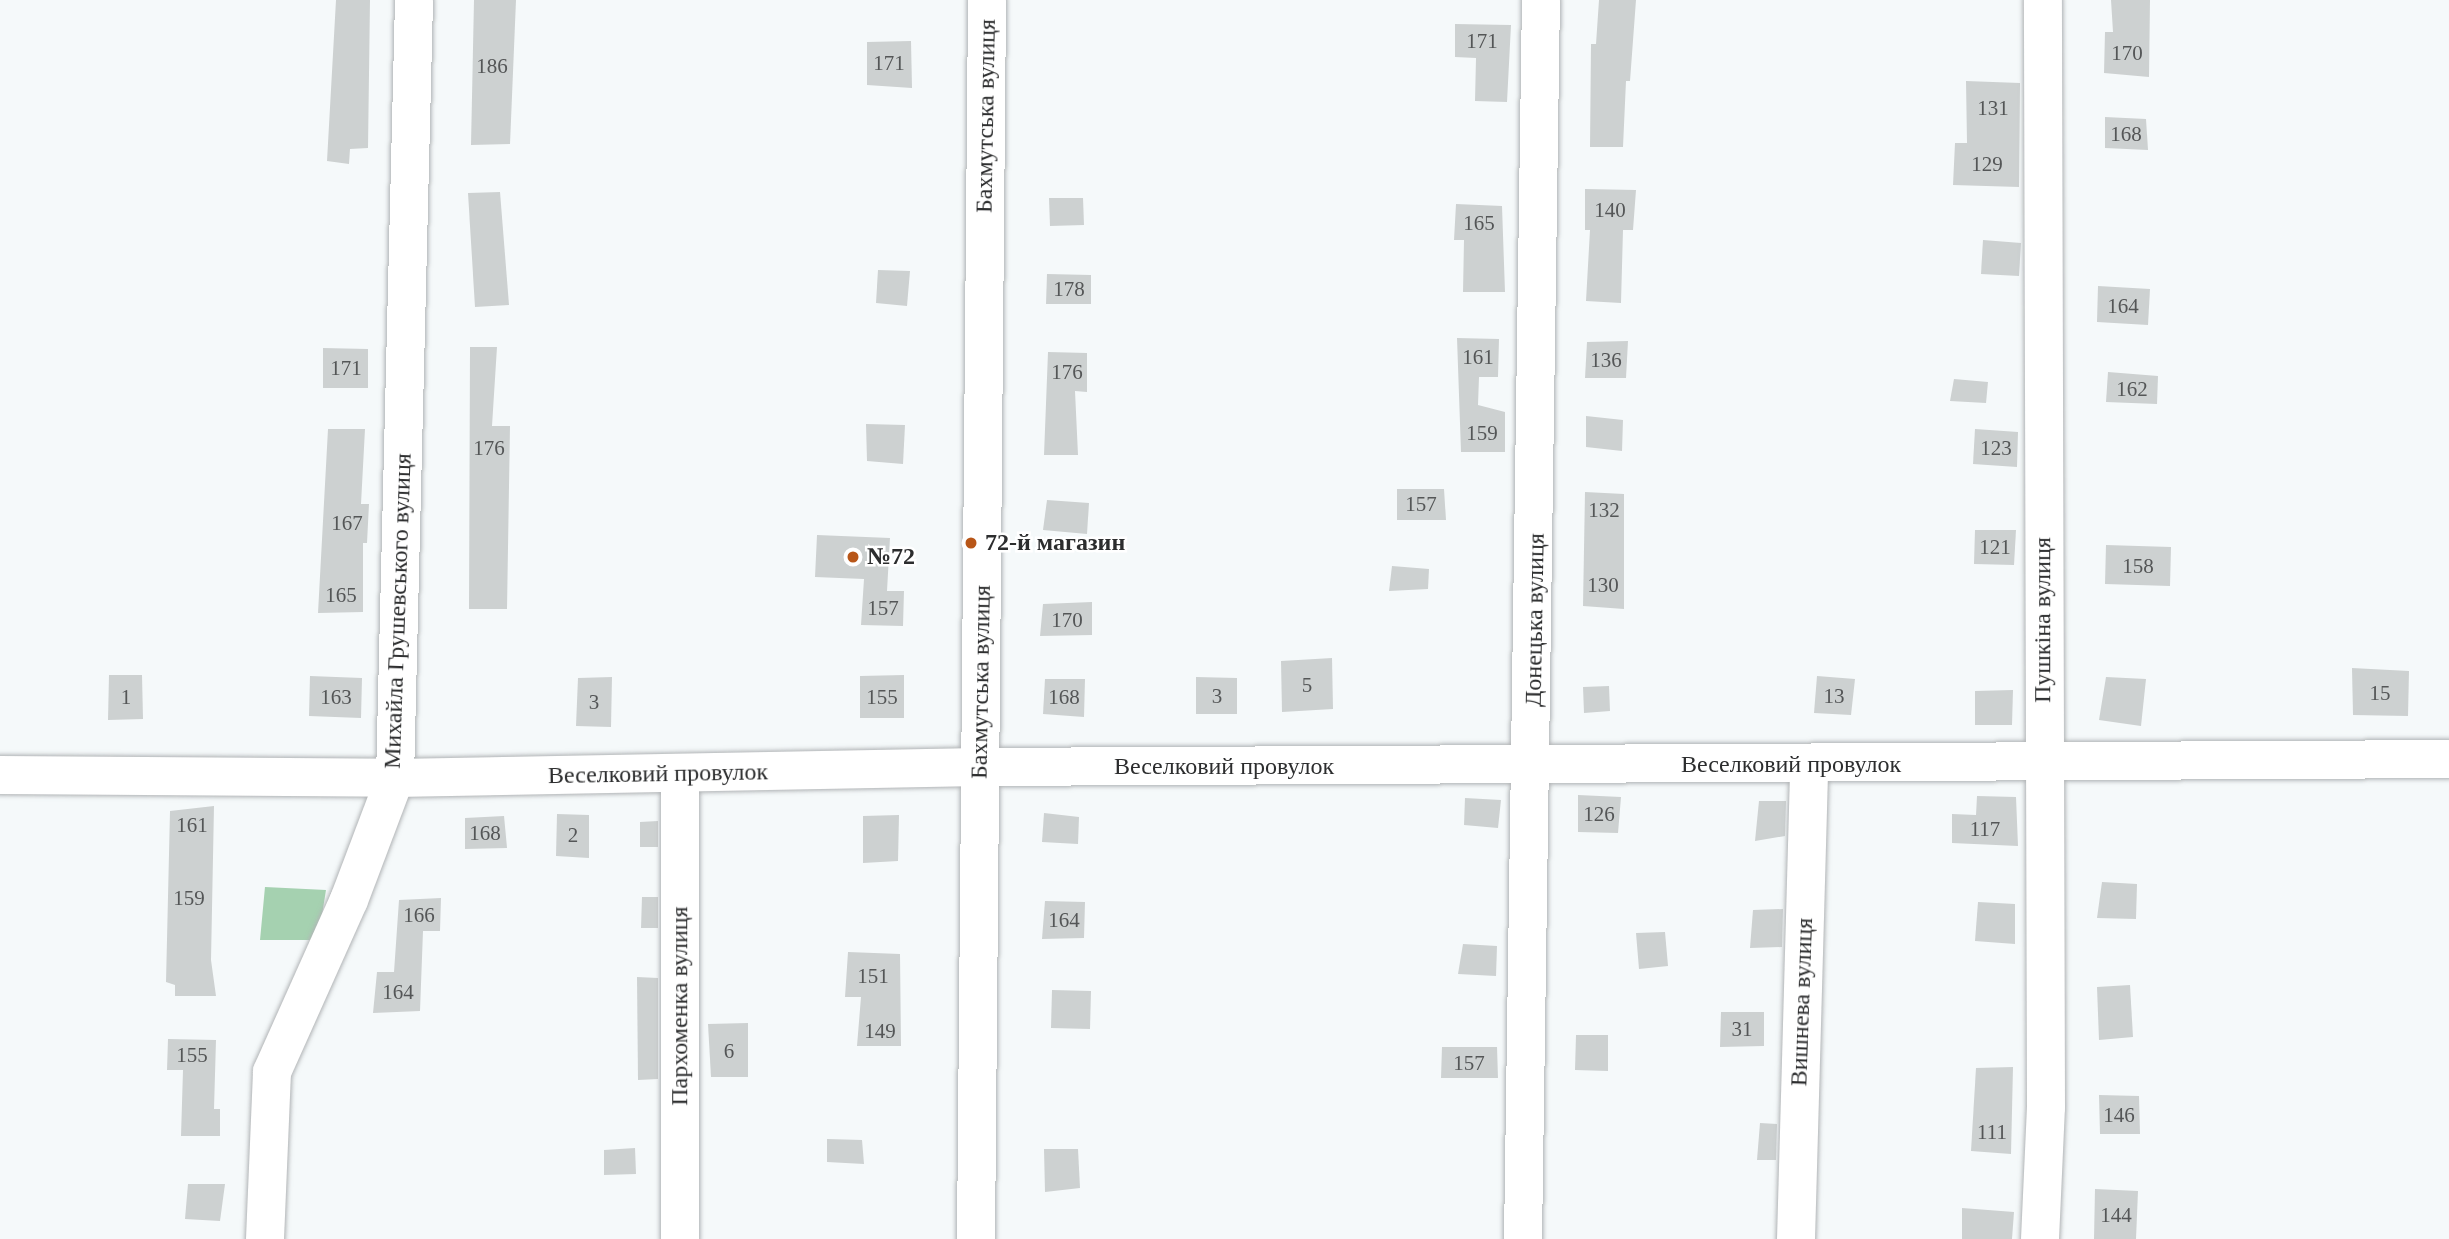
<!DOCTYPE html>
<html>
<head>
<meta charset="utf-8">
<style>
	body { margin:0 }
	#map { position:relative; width:2449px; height:1239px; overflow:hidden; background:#f5f9fa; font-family:"Times New Roman",serif }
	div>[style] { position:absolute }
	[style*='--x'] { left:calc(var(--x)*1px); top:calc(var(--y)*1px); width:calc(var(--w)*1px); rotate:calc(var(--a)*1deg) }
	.green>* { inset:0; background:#a5d1b0 }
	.building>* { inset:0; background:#cdd1d1 }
	.roads { filter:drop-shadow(0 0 2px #b1b4b6) drop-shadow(0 0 2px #b1b4b6) }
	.minor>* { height:38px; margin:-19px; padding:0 19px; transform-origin:19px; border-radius:19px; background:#fff }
	.dots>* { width:19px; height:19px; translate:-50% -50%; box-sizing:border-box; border:4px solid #fff; border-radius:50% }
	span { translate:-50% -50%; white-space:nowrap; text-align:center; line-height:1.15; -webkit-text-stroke:5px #fff; paint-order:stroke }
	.number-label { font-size:21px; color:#545657 }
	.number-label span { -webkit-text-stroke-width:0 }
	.street-label { font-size:24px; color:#2c2d2e }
	.poi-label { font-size:24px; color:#2c2d2e; font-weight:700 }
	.left { translate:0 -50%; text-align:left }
</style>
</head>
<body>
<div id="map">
	<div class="green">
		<i style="clip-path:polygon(265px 887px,326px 890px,318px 940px,260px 940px)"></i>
	</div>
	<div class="building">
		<i style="clip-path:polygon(336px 0,370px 0,368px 148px,350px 149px,349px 164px,327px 161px)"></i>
		<i style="clip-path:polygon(474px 0,516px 0,510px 144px,471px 145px)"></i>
		<i style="clip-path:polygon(1599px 0,1636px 0,1630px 81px,1626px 81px,1623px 147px,1590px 147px,1591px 44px,1596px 44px)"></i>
		<i style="clip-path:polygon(2111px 0,2150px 0,2149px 77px,2104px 73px,2105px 32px,2113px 32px)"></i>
		<i style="clip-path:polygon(1455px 24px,1511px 25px,1507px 102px,1475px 101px,1476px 58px,1455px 57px)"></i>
		<i style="clip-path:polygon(911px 41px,912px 88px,867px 85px,867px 42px)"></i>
		<i style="clip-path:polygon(1966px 81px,2020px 83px,2019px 187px,1953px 185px,1955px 143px,1967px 143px)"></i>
		<i style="clip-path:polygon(2105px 117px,2146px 119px,2148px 150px,2105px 148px)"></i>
		<i style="clip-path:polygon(1585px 189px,1636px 190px,1633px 230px,1623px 230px,1621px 303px,1586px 301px,1590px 230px,1585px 230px)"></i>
		<i style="clip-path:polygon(500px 192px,509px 305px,475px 307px,468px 193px)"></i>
		<i style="clip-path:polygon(1049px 198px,1083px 198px,1084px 225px,1050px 226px)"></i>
		<i style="clip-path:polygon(1456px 204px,1502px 206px,1505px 292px,1463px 292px,1464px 240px,1454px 240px)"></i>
		<i style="clip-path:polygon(1983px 240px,2021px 243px,2019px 276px,1981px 274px)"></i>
		<i style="clip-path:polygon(878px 270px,910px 271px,907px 306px,876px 303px)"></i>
		<i style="clip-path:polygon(1047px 274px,1091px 275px,1091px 304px,1046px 304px)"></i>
		<i style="clip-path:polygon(2098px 286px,2150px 289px,2148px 325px,2097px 322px)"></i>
		<i style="clip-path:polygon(1457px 338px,1499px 339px,1498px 377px,1479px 377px,1478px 405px,1505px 412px,1505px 452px,1461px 452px)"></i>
		<i style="clip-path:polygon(1628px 341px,1626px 378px,1585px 378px,1587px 342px)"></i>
		<i style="clip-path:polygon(470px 347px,497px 347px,492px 426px,510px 426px,507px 609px,469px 609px)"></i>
		<i style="clip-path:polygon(323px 348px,368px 349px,368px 388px,323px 388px)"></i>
		<i style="clip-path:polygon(1048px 352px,1087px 353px,1087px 392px,1075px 391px,1078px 455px,1044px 455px)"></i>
		<i style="clip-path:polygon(2108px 372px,2158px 376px,2157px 404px,2106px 402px)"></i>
		<i style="clip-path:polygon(1954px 379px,1988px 382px,1986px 403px,1950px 401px)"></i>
		<i style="clip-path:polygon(1586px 416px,1623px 420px,1622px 451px,1586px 447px)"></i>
		<i style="clip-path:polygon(866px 424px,905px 425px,903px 464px,867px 461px)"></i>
		<i style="clip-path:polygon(328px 429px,365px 429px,361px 504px,369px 504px,367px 543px,363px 543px,363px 612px,318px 613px)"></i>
		<i style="clip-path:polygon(1975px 429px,2018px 432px,2017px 467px,1973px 464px)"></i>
		<i style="clip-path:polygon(1397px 489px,1444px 489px,1446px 520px,1397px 520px)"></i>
		<i style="clip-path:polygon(1585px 492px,1624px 494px,1624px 609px,1583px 606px)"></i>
		<i style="clip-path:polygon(1047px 500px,1089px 503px,1087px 534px,1043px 530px)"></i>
		<i style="clip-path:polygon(1975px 530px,2016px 530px,2014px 565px,1974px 564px)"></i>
		<i style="clip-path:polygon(817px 535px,890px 538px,887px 591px,904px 591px,903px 626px,861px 625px,864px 579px,815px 577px)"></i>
		<i style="clip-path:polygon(2106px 545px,2171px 547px,2170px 586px,2105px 584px)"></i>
		<i style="clip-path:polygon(1392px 566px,1429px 569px,1428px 589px,1389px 591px)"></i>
		<i style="clip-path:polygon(1092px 602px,1092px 635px,1040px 636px,1043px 604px)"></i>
		<i style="clip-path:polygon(1332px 658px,1333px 709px,1282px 712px,1281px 661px)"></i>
		<i style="clip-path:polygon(2352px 668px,2409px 671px,2408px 716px,2353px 715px)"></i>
		<i style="clip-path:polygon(109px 675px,142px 675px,143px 719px,108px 720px)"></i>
		<i style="clip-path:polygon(904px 675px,904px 718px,860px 718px,860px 676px)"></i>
		<i style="clip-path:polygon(310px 676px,362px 678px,361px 718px,309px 716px)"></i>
		<i style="clip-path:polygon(1817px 676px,1855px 679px,1851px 715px,1814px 713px)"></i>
		<i style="clip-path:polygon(612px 677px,611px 727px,576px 726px,578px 678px)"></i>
		<i style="clip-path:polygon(1196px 677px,1237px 678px,1237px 714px,1196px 714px)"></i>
		<i style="clip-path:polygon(2106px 677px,2146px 679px,2141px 726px,2099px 720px)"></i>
		<i style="clip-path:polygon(1045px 679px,1085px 679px,1084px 717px,1043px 714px)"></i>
		<i style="clip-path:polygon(1609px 686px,1610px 711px,1584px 713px,1583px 687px)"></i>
		<i style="clip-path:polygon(2013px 690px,2012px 725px,1975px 725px,1975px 691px)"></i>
		<i style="clip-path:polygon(1578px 795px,1621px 797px,1618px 833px,1578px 832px)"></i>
		<i style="clip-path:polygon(1977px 796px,2016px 797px,2018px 846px,1952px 843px,1952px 814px,1976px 815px)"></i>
		<i style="clip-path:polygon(1465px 798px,1501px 800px,1498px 828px,1464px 825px)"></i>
		<i style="clip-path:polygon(1759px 801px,1786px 801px,1785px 836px,1755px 841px)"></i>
		<i style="clip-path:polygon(214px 806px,211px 960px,216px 996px,175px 996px,175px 985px,166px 982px,170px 811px)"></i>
		<i style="clip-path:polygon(1044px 813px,1079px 817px,1078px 844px,1042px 842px)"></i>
		<i style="clip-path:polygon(557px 814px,589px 815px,589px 858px,556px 856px)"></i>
		<i style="clip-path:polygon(899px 815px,898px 861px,863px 863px,863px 816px)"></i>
		<i style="clip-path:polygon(504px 816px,507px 848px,465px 849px,465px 818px)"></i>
		<i style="clip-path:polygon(658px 821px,658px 847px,640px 847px,640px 822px)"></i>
		<i style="clip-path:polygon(2102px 882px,2137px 884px,2136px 919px,2097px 918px)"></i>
		<i style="clip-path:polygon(642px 897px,658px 897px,658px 928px,641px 928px)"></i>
		<i style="clip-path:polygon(441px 898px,440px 931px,423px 931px,420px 1011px,373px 1013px,377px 972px,394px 972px,399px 900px)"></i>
		<i style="clip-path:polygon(1045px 901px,1085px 902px,1084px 938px,1042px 939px)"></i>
		<i style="clip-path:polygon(1978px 902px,2015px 904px,2015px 944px,1975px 941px)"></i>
		<i style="clip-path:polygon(1783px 909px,1782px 947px,1750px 948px,1753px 910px)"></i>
		<i style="clip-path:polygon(1665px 932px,1668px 966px,1639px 969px,1636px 933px)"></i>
		<i style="clip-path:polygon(1463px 944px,1497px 946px,1496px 976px,1458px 974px)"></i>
		<i style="clip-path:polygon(848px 952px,900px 954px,901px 1046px,857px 1046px,861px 997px,845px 997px)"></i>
		<i style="clip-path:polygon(637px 977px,658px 978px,658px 1079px,638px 1080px)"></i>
		<i style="clip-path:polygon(2130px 985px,2133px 1037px,2099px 1040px,2097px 987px)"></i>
		<i style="clip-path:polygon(1052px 990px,1091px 991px,1090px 1029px,1051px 1028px)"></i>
		<i style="clip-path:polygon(1721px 1012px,1764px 1012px,1764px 1046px,1720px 1047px)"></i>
		<i style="clip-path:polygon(748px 1023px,748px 1077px,711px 1077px,708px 1024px)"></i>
		<i style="clip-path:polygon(1576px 1035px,1608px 1035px,1608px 1071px,1575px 1070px)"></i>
		<i style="clip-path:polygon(168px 1039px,216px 1040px,214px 1109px,220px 1109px,220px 1136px,181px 1136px,183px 1070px,167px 1070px)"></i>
		<i style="clip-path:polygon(1442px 1047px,1497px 1047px,1498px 1078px,1441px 1078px)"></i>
		<i style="clip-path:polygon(2013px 1067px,2011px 1154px,1971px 1151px,1976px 1068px)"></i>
		<i style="clip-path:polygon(2099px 1095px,2139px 1096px,2140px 1134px,2100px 1134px)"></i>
		<i style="clip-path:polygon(1760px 1123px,1777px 1124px,1776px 1160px,1757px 1160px)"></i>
		<i style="clip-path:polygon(827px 1139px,862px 1140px,864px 1164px,827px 1162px)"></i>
		<i style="clip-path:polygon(635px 1148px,636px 1174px,604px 1175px,604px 1150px)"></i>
		<i style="clip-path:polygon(1044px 1149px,1078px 1149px,1080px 1188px,1045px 1192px)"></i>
		<i style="clip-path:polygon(188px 1184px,225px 1184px,220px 1221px,185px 1219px)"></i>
		<i style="clip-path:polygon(2095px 1189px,2138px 1191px,2136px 1239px,2094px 1239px)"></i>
		<i style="clip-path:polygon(1962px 1208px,2014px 1212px,2012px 1239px,1962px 1239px)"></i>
	</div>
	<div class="roads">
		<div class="minor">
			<i style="--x:680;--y:773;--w:466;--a:90"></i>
			<i style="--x:0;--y:775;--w:395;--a:0.4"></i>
			<i style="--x:395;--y:778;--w:585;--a:-1.08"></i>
			<i style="--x:980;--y:767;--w:1469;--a:-0.31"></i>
			<i style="--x:265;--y:1239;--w:167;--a:-87.6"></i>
			<i style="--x:272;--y:1072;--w:188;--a:-65.9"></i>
			<i style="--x:349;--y:900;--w:130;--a:-69.3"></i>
			<i style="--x:395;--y:778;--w:778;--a:-88.6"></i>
			<i style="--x:976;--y:1239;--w:1239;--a:-89.49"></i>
			<i style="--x:1523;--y:1239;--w:1239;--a:-89.17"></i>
			<i style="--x:1796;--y:1239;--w:474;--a:-88.4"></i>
			<i style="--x:2040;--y:1239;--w:132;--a:-87.4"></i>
			<i style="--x:2046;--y:1107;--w:1107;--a:-90.16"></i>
		</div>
	</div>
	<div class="dots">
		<i style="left:971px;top:543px;background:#b85618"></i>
		<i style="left:853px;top:557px;background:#b85618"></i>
	</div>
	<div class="number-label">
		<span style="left:1482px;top:41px">171</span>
		<span style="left:2127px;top:53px">170</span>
		<span style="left:889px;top:63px">171</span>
		<span style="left:492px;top:66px">186</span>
		<span style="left:1993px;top:108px">131</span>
		<span style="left:2126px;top:134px">168</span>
		<span style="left:1987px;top:164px">129</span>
		<span style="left:1610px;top:210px">140</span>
		<span style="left:1479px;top:223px">165</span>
		<span style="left:1069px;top:289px">178</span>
		<span style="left:2123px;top:306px">164</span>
		<span style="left:1478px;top:357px">161</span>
		<span style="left:1606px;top:360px">136</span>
		<span style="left:346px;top:368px">171</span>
		<span style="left:1067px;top:372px">176</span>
		<span style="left:2132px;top:389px">162</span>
		<span style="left:1482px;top:433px">159</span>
		<span style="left:489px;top:448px">176</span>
		<span style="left:1996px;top:448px">123</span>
		<span style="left:1421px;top:504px">157</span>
		<span style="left:1604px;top:510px">132</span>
		<span style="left:347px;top:523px">167</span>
		<span style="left:1995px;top:547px">121</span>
		<span style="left:2138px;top:566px">158</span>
		<span style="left:1603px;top:585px">130</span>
		<span style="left:341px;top:595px">165</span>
		<span style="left:883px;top:608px">157</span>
		<span style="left:1067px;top:620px">170</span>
		<span style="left:1307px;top:685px">5</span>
		<span style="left:2380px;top:693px">15</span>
		<span style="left:1217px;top:696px">3</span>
		<span style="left:1834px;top:696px">13</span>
		<span style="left:126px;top:697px">1</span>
		<span style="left:336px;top:697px">163</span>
		<span style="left:882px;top:697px">155</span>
		<span style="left:1064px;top:697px">168</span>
		<span style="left:594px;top:702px">3</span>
		<span style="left:1599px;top:814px">126</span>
		<span style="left:192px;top:825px">161</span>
		<span style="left:1985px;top:829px">117</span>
		<span style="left:485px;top:833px">168</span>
		<span style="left:573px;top:835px">2</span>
		<span style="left:189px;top:898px">159</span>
		<span style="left:419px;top:915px">166</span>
		<span style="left:1064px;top:920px">164</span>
		<span style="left:873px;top:976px">151</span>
		<span style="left:398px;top:992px">164</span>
		<span style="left:1742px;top:1029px">31</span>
		<span style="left:880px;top:1031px">149</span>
		<span style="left:729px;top:1051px">6</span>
		<span style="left:192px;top:1055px">155</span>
		<span style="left:1469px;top:1063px">157</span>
		<span style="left:2119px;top:1115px">146</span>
		<span style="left:1992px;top:1132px">111</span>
		<span style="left:2116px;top:1215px">144</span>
	</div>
	<div class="street-label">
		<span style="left:986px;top:116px;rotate:-89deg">Бахмутська вулиця</span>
		<span style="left:398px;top:611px;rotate:-88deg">Михайла Грушевського вулиця</span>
		<span style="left:1535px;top:620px;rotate:-89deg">Донецька вулиця</span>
		<span style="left:2043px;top:620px;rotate:-90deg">Пушкіна вулиця</span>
		<span style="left:981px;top:682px;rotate:-89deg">Бахмутська вулиця</span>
		<span style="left:1791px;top:765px">Веселковий провулок</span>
		<span style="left:1224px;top:767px">Веселковий провулок</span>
		<span style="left:658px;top:774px;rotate:-1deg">Веселковий провулок</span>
		<span style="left:1802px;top:1002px;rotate:-88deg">Вишнева вулиця</span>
		<span style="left:680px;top:1006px;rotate:-90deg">Пархоменка вулиця</span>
	</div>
	<div class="poi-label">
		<span class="left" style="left:985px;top:543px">72-й магазин</span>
		<span class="left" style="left:867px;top:557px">№72</span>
	</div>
</div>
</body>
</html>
